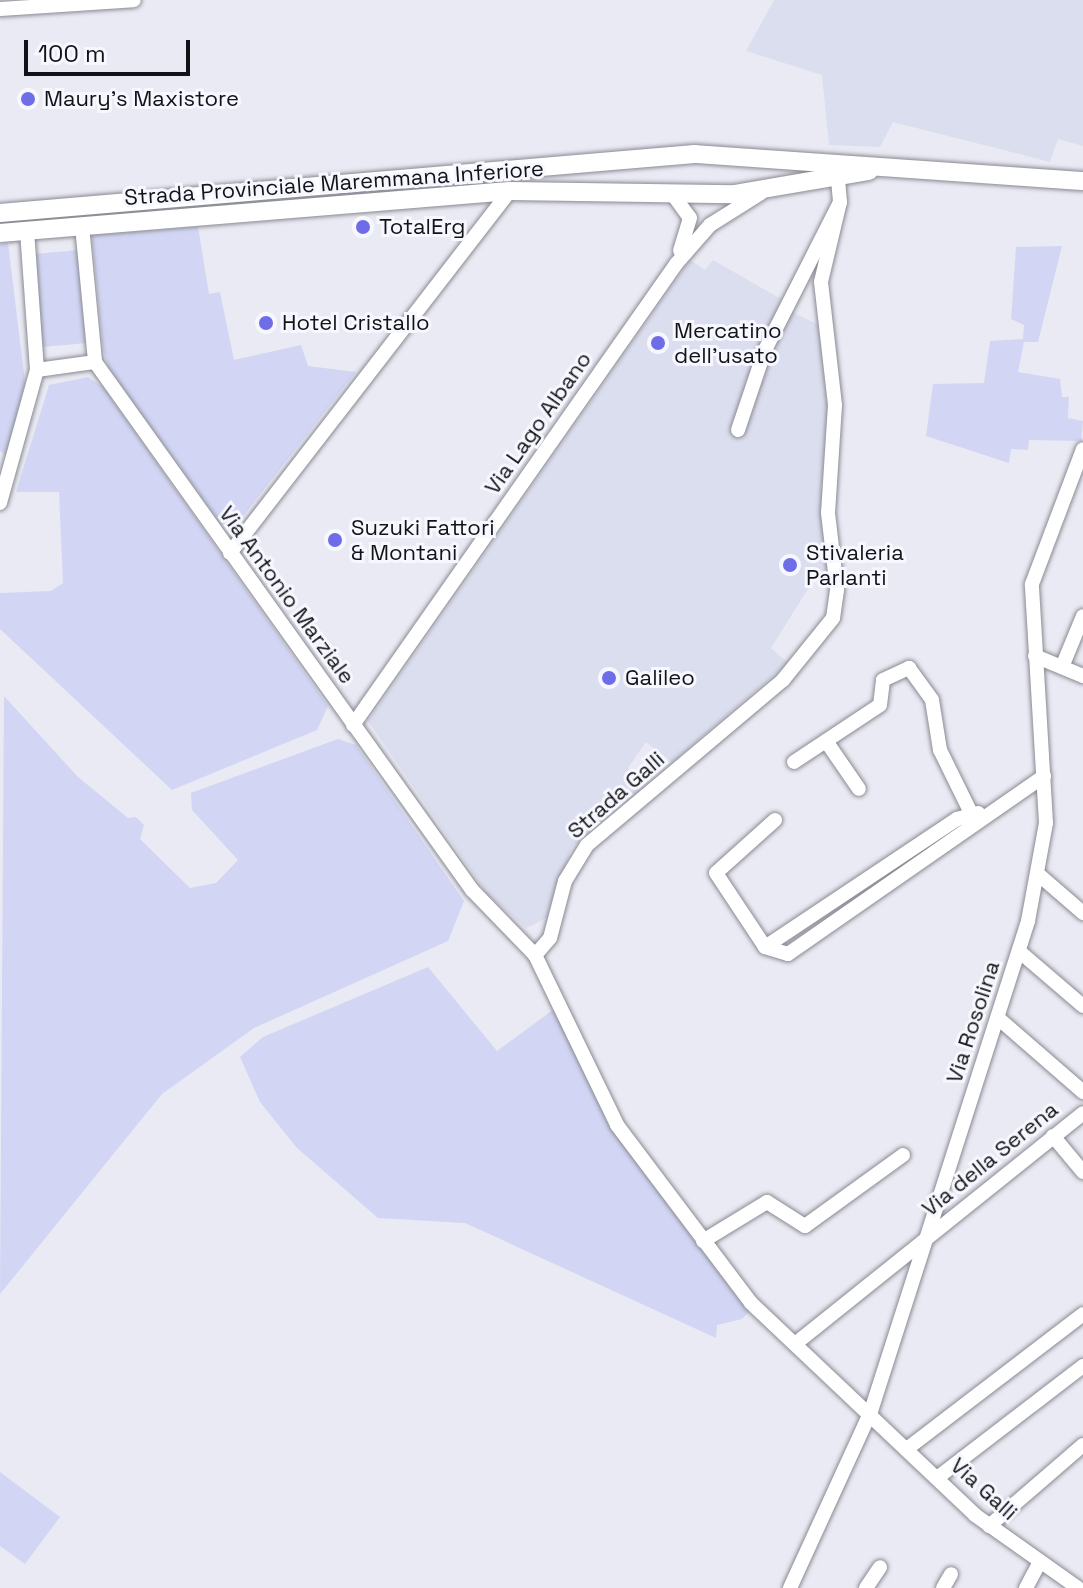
<!DOCTYPE html>
<html>
<head>
<meta charset="utf-8">
<style>
	body { margin:0 }
	#map { position:relative; width:1083px; height:1588px; overflow:hidden; background:#e9eaf3; font-family:"Space Grotesk",sans-serif }
	div>[style] { position:absolute }
	[style*='--x'] { left:calc(var(--x)*1px); top:calc(var(--y)*1px); width:calc(var(--w)*1px); rotate:calc(var(--a)*1deg) }
	.built>* { inset:0; background:#dbdeee }
	.green>* { inset:0; background:#d2d6f4 }
	.roads { filter:drop-shadow(0 0 2px #898a92) drop-shadow(0 0 2px #898a92) }
	.minor>* { height:14px; margin:-7px; padding:0 7px; transform-origin:7px; border-radius:7px; background:#fff }
	.major>* { height:18px; margin:-9px; padding:0 9px; transform-origin:9px; border-radius:9px; background:#fff }
	.dots>* { width:22px; height:22px; translate:-50% -50%; box-sizing:border-box; border:4px solid #f7f8ff; border-radius:50% }
	span { translate:-50% -50%; white-space:nowrap; text-align:center; line-height:1.15; -webkit-text-stroke:6px #f7f8ff; paint-order:stroke }
	.poi-label { font-size:22px; color:#121316 }
	.left { translate:0 -50%; text-align:left }
	.street-label { font-size:22px; color:#121316 }
	.scale { position:absolute; left:24px; top:40px; width:166px; height:36px; box-sizing:border-box; border:4px solid #121316; border-top:0; padding-left:10px; font-size:24px; line-height:28px; white-space:nowrap; color:#121316; -webkit-text-stroke:6px #f7f8ff; paint-order:stroke }
</style>
</head>
<body>
<div id="map">
	<div class="built">
		<i style="clip-path:polygon(774px 0,1083px 0,1083px 146px,1058px 139px,1050px 162px,893px 122px,880px 147px,829px 145px,822px 75px,746px 51px)"></i>
		<i style="clip-path:polygon(690px 260px,705px 270px,713px 260px,781px 299px,752px 367px,761px 381px,790px 311px,821px 326px,830px 391px,829px 570px,818px 573px,771px 648px,788px 663px,672px 762px,646px 742px,628px 768px,649px 783px,572px 847px,547px 918px,526px 928px,488px 895px,368px 721px)"></i>
	</div>
	<div class="green">
		<i style="clip-path:polygon(198px 227px,209px 294px,220px 292px,234px 360px,301px 345px,308px 366px,356px 372px,233px 529px,221px 524px,108px 367px,103px 349px,92px 235px)"></i>
		<i style="clip-path:polygon(8px 243px,26px 390px,6px 455px,0 451px,0 244px)"></i>
		<i style="clip-path:polygon(1062px 246px,1038px 342px,1024px 342px,1018px 372px,1060px 379px,1062px 397px,1069px 397px,1068px 418px,1083px 421px,1081px 441px,1029px 440px,1028px 450px,1011px 449px,1009px 463px,926px 436px,933px 384px,984px 383px,990px 341px,1023px 339px,1024px 325px,1011px 319px,1016px 247px)"></i>
		<i style="clip-path:polygon(79px 250px,87px 343px,42px 347px,34px 254px)"></i>
		<i style="clip-path:polygon(88px 377px,103px 387px,328px 706px,317px 730px,172px 790px,0 629px,0 593px,51px 591px,63px 583px,59px 492px,16px 492px,49px 385px)"></i>
		<i style="clip-path:polygon(4px 696px,78px 777px,128px 818px,136px 817px,144px 825px,140px 839px,190px 888px,216px 883px,238px 860px,192px 810px,191px 793px,338px 739px,356px 745px,464px 901px,448px 941px,254px 1028px,162px 1094px,0 1294px)"></i>
		<i style="clip-path:polygon(428px 967px,497px 1051px,554px 1009px,611px 1126px,750px 1311px,742px 1319px,717px 1325px,716px 1338px,465px 1223px,378px 1218px,297px 1148px,260px 1102px,240px 1057px,263px 1037px)"></i>
		<i style="clip-path:polygon(0 1472px,60px 1517px,25px 1564px,0 1546px)"></i>
	</div>
	<div class="roads">
		<div class="minor">
			<i style="--x:0;--y:9;--w:134;--a:-3.8"></i>
			<i style="--x:671;--y:192;--w:32;--a:54"></i>
			<i style="--x:690;--y:218;--w:34;--a:107"></i>
			<i style="--x:840;--y:202;--w:82;--a:103.4"></i>
			<i style="--x:821;--y:282;--w:124;--a:83.5"></i>
			<i style="--x:835;--y:405;--w:108;--a:93.7"></i>
			<i style="--x:828;--y:513;--w:78;--a:83.3"></i>
			<i style="--x:837;--y:590;--w:28;--a:98"></i>
			<i style="--x:833;--y:618;--w:80;--a:128.9"></i>
			<i style="--x:783;--y:680;--w:256;--a:139.9"></i>
			<i style="--x:587;--y:845;--w:42;--a:121.4"></i>
			<i style="--x:565;--y:881;--w:59;--a:104.7"></i>
			<i style="--x:550;--y:938;--w:23;--a:131"></i>
			<i style="--x:535;--y:955;--w:189;--a:64.2"></i>
			<i style="--x:617;--y:1125;--w:223;--a:53"></i>
			<i style="--x:751;--y:1303;--w:308;--a:43.4"></i>
			<i style="--x:975;--y:1515;--w:126;--a:35.3"></i>
			<i style="--x:82;--y:226;--w:137;--a:84.5"></i>
			<i style="--x:95;--y:362;--w:649;--a:54.47"></i>
			<i style="--x:472;--y:890;--w:91;--a:45.9"></i>
			<i style="--x:37;--y:370;--w:59;--a:-7.9"></i>
			<i style="--x:738;--y:430;--w:84;--a:-71.4"></i>
			<i style="--x:765;--y:350;--w:166;--a:-63.1"></i>
			<i style="--x:840;--y:202;--w:23;--a:-95"></i>
			<i style="--x:0;--y:503;--w:138;--a:-74.5"></i>
			<i style="--x:37;--y:370;--w:139;--a:-94.1"></i>
			<i style="--x:230;--y:553;--w:458;--a:-52.3"></i>
			<i style="--x:1035;--y:656;--w:52;--a:22.6"></i>
			<i style="--x:1062;--y:667;--w:55;--a:-67.6"></i>
			<i style="--x:353;--y:725;--w:563;--a:-54.98"></i>
			<i style="--x:676;--y:264;--w:52;--a:-48.9"></i>
			<i style="--x:710;--y:225;--w:60;--a:-32.1"></i>
			<i style="--x:826;--y:741;--w:58;--a:55.5"></i>
			<i style="--x:794;--y:762;--w:103;--a:-33.5"></i>
			<i style="--x:880;--y:705;--w:25;--a:-83"></i>
			<i style="--x:883;--y:680;--w:29;--a:-25"></i>
			<i style="--x:909;--y:668;--w:39;--a:54"></i>
			<i style="--x:932;--y:700;--w:51;--a:80.9"></i>
			<i style="--x:940;--y:750;--w:70;--a:63.8"></i>
			<i style="--x:775;--y:820;--w:79;--a:138.1"></i>
			<i style="--x:716;--y:873;--w:89;--a:56.5"></i>
			<i style="--x:765;--y:947;--w:24;--a:17"></i>
			<i style="--x:788;--y:954;--w:312;--a:-34.8"></i>
			<i style="--x:1038;--y:874;--w:60;--a:40.9"></i>
			<i style="--x:765;--y:947;--w:231;--a:-33.7"></i>
			<i style="--x:957;--y:819;--w:22;--a:-16"></i>
			<i style="--x:1020;--y:952;--w:83;--a:40.6"></i>
			<i style="--x:998;--y:1018;--w:113;--a:41"></i>
			<i style="--x:1053;--y:1136;--w:47;--a:50.2"></i>
			<i style="--x:703;--y:1241;--w:75;--a:-31.4"></i>
			<i style="--x:767;--y:1202;--w:45;--a:32.3"></i>
			<i style="--x:805;--y:1226;--w:121;--a:-35.9"></i>
			<i style="--x:795;--y:1344;--w:369;--a:-38.7"></i>
			<i style="--x:908;--y:1448;--w:220;--a:-37.4"></i>
			<i style="--x:937;--y:1478;--w:184;--a:-37.5"></i>
			<i style="--x:989;--y:1526;--w:124;--a:-40.8"></i>
			<i style="--x:790;--y:1588;--w:195;--a:-65.4"></i>
			<i style="--x:871;--y:1411;--w:515;--a:-72.23"></i>
			<i style="--x:1028;--y:921;--w:100;--a:-79.6"></i>
			<i style="--x:1046;--y:823;--w:239;--a:-93.4"></i>
			<i style="--x:1032;--y:584;--w:144;--a:-69.3"></i>
			<i style="--x:866;--y:1588;--w:25;--a:-56"></i>
			<i style="--x:943;--y:1588;--w:16;--a:-60"></i>
			<i style="--x:1026;--y:1588;--w:30;--a:-62"></i>
		</div>
		<div class="major">
			<i style="--x:0;--y:213;--w:697;--a:-4.85"></i>
			<i style="--x:695;--y:154;--w:389;--a:4"></i>
			<i style="--x:0;--y:233;--w:512;--a:-4.71"></i>
			<i style="--x:510;--y:191;--w:224;--a:0.8"></i>
			<i style="--x:734;--y:194;--w:137;--a:-9.7"></i>
		</div>
	</div>
	<div class="dots">
		<i style="left:28px;top:99px;background:#6e6de7"></i>
		<i style="left:363px;top:227px;background:#6e6de7"></i>
		<i style="left:266px;top:323px;background:#6e6de7"></i>
		<i style="left:658px;top:343px;background:#6e6de7"></i>
		<i style="left:335px;top:540px;background:#6e6de7"></i>
		<i style="left:790px;top:565px;background:#6e6de7"></i>
		<i style="left:609px;top:678px;background:#6e6de7"></i>
	</div>
	<div class="poi-label">
		<span class="left" style="left:44px;top:99px">Maury's Maxistore</span>
		<span class="left" style="left:379px;top:227px">TotalErg</span>
		<span class="left" style="left:282px;top:323px">Hotel Cristallo</span>
		<span class="left" style="left:674px;top:343px">Mercatino<br>dell'usato</span>
		<span class="left" style="left:351px;top:540px">Suzuki Fattori<br>&amp; Montani</span>
		<span class="left" style="left:806px;top:565px">Stivaleria<br>Parlanti</span>
		<span class="left" style="left:625px;top:678px">Galileo</span>
	</div>
	<div class="street-label">
		<span style="left:334px;top:183px;rotate:-4deg">Strada Provinciale Maremmana Inferiore</span>
		<span style="left:538px;top:423px;rotate:-55deg">Via Lago Albano</span>
		<span style="left:287px;top:595px;rotate:54deg">Via Antonio Marziale</span>
		<span style="left:616px;top:795px;rotate:-41deg">Strada Galli</span>
		<span style="left:973px;top:1022px;rotate:-72deg">Via Rosolina</span>
		<span style="left:990px;top:1159px;rotate:-39deg">Via della Serena</span>
		<span style="left:984px;top:1489px;rotate:42deg">Via Galli</span>
	</div>
	<div class="scale">100 m</div>
</div>
</body>
</html>
